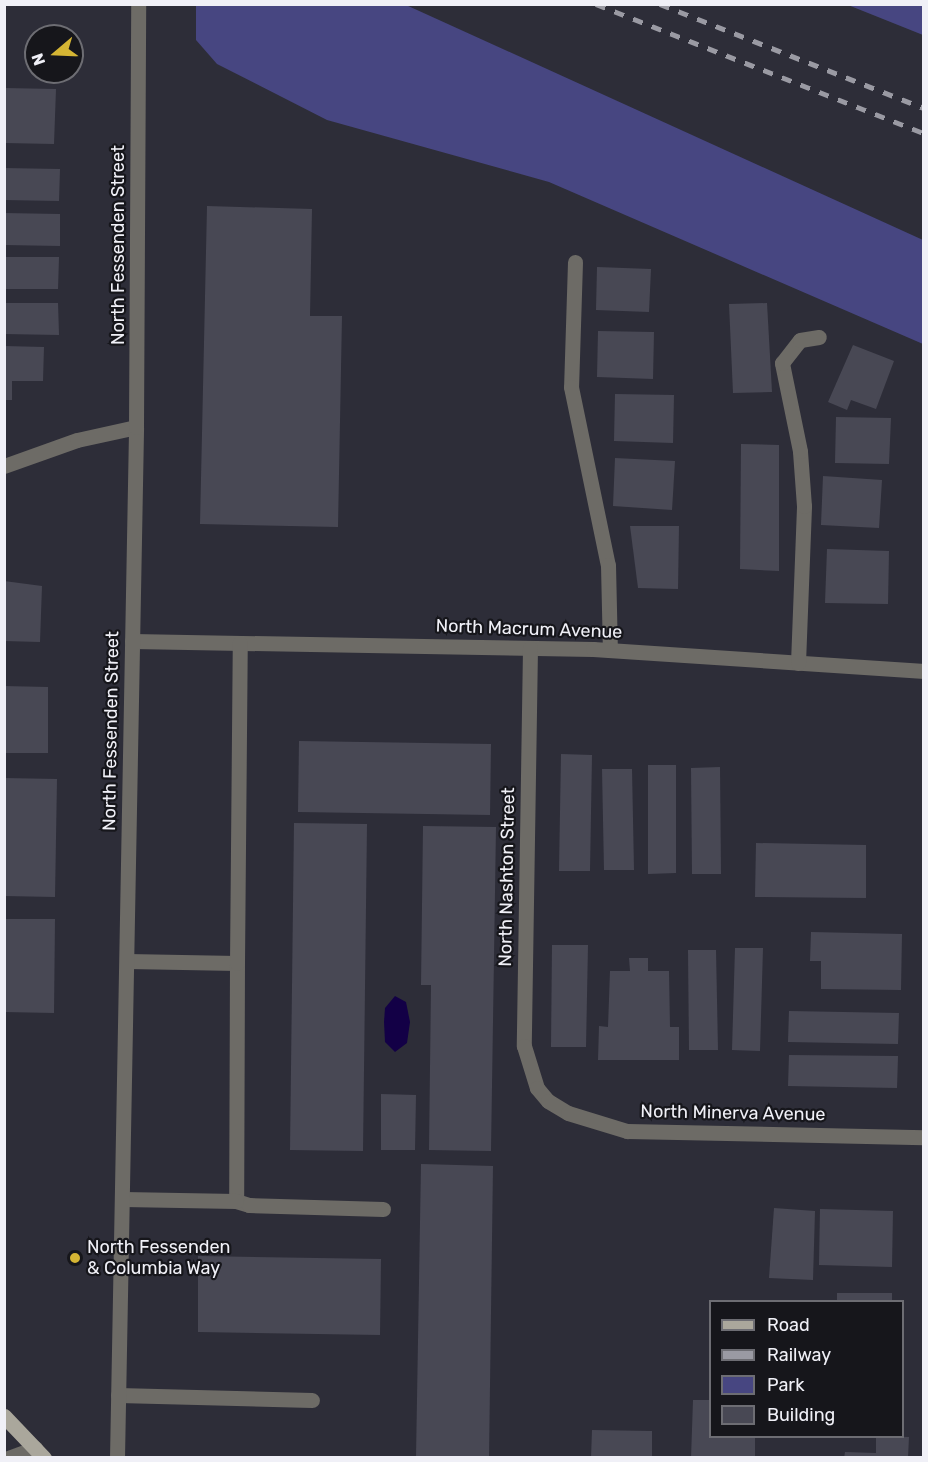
<!DOCTYPE html>
<html>
<head>
<meta charset="utf-8">
<style>
	body { margin:0 }
	#map { position:relative; width:928px; height:1462px; overflow:hidden; background:#2d2d38; font-family:Rubik,sans-serif }
	div>[style] { position:absolute }
	[style*='--x'] { left:calc(var(--x)*1px); top:calc(var(--y)*1px); width:calc(var(--w)*1px); rotate:calc(var(--a)*1deg) }
	.green>* { inset:0; background:#474681 }
	.water>* { inset:0; background:#130046 }
	.building>* { inset:0; background:#484854 }
	.minor>* { height:15px; margin:-7.5px; padding:0 7.5px; transform-origin:7.5px; border-radius:7.5px; background:#6d6b66 }
	.major>* { height:15px; margin:-7.5px; padding:0 7.5px; transform-origin:7.5px; border-radius:7.5px; background:#aaa79c }
	.rail>* { height:4.5px; margin-top:-2.25px; transform-origin:0; background:repeating-linear-gradient(90deg,#9a9aa3 0 10px,transparent 0 20px) }
	.dots>* { width:16px; height:16px; translate:-50% -50%; box-sizing:border-box; border:3px solid #16161b; border-radius:50% }
	span { translate:-50% -50%; white-space:nowrap; text-align:center; line-height:1.15; -webkit-text-stroke:4.5px #16161b; paint-order:stroke }
	.street-label { font-size:18px; color:#f0f0f7 }
	.poi-label { font-size:18px; color:#f0f0f7 }
	.left { translate:0 -50%; text-align:left }
	.frame { position:absolute; inset:0; border:6px solid #f0f0f7; pointer-events:none }
	.legend { position:absolute; left:709px; top:1300px; width:195px; height:138px; box-sizing:border-box; background:#16161b; border:2px solid #6d6d73; margin:0; padding:8px 10px; list-style:none; font-size:18px; color:#f0f0f7 }
	.legend li { display:flex; align-items:center; gap:12px; height:30px }
	.legend b { width:30px; border:2px solid #6d6d73 }
	.north { position:absolute; left:24px; top:24px; width:60px; height:60px; box-sizing:border-box; background:#16161b; border:2px solid #6d6d73; border-radius:50%; rotate:251deg; font-size:16px; font-weight:700; line-height:24px; text-align:center; color:#f0f0f7 }
	.north::after { content:''; display:block; margin:auto; width:21px; height:27px; background:#d5b534; clip-path:polygon(50% 0,100% 100%,50% 72%,0 100%) }
</style>
</head>
<body>
<div id="map">
	<div class="green">
		<i style="clip-path:polygon(196px 5px,406px 5px,923px 240px,923px 344px,549px 182px,327px 120px,217px 64px,196px 40px)"></i>
		<i style="clip-path:polygon(848px 5px,923px 5px,923px 35px)"></i>
	</div>
	<div class="water">
		<i style="clip-path:polygon(395px 996px,406px 1002px,410px 1022px,407px 1043px,395px 1052px,385px 1042px,384px 1022px,385px 1008px)"></i>
	</div>
	<div class="building">
		<i style="clip-path:polygon(4px 88px,56px 89px,54px 144px,4px 143px)"></i>
		<i style="clip-path:polygon(4px 168px,60px 169px,59px 201px,4px 200px)"></i>
		<i style="clip-path:polygon(207px 206px,312px 209px,310px 316px,342px 316px,338px 527px,200px 524px)"></i>
		<i style="clip-path:polygon(4px 213px,60px 214px,60px 246px,4px 245px)"></i>
		<i style="clip-path:polygon(4px 257px,59px 257px,58px 289px,4px 289px)"></i>
		<i style="clip-path:polygon(597px 267px,651px 269px,649px 312px,596px 310px)"></i>
		<i style="clip-path:polygon(4px 303px,58px 303px,59px 335px,4px 334px)"></i>
		<i style="clip-path:polygon(767px 303px,772px 392px,733px 393px,729px 304px)"></i>
		<i style="clip-path:polygon(598px 331px,654px 332px,653px 379px,597px 377px)"></i>
		<i style="clip-path:polygon(853px 345px,894px 361px,876px 409px,851px 400px,847px 410px,828px 402px)"></i>
		<i style="clip-path:polygon(4px 346px,44px 347px,43px 381px,12px 381px,12px 400px,4px 400px)"></i>
		<i style="clip-path:polygon(615px 394px,674px 395px,673px 443px,614px 441px)"></i>
		<i style="clip-path:polygon(836px 417px,891px 418px,889px 464px,835px 463px)"></i>
		<i style="clip-path:polygon(741px 444px,779px 445px,779px 571px,740px 569px)"></i>
		<i style="clip-path:polygon(615px 458px,675px 461px,672px 510px,613px 506px)"></i>
		<i style="clip-path:polygon(823px 476px,882px 480px,879px 528px,821px 525px)"></i>
		<i style="clip-path:polygon(630px 526px,679px 526px,678px 589px,638px 588px)"></i>
		<i style="clip-path:polygon(827px 549px,889px 551px,888px 604px,825px 603px)"></i>
		<i style="clip-path:polygon(4px 581px,42px 586px,40px 642px,4px 641px)"></i>
		<i style="clip-path:polygon(4px 686px,48px 687px,48px 753px,4px 753px)"></i>
		<i style="clip-path:polygon(299px 741px,491px 744px,490px 815px,298px 812px)"></i>
		<i style="clip-path:polygon(561px 754px,592px 755px,590px 871px,559px 871px)"></i>
		<i style="clip-path:polygon(648px 765px,676px 765px,676px 873px,648px 874px)"></i>
		<i style="clip-path:polygon(720px 767px,721px 874px,692px 874px,691px 768px)"></i>
		<i style="clip-path:polygon(602px 769px,632px 769px,634px 870px,604px 870px)"></i>
		<i style="clip-path:polygon(4px 778px,57px 779px,55px 897px,4px 896px)"></i>
		<i style="clip-path:polygon(294px 823px,367px 824px,363px 1151px,290px 1150px)"></i>
		<i style="clip-path:polygon(423px 826px,496px 827px,491px 1151px,429px 1150px,431px 985px,421px 985px)"></i>
		<i style="clip-path:polygon(756px 843px,866px 845px,866px 898px,755px 897px)"></i>
		<i style="clip-path:polygon(4px 919px,55px 919px,54px 1013px,4px 1012px)"></i>
		<i style="clip-path:polygon(811px 932px,902px 934px,901px 990px,821px 989px,821px 961px,810px 961px)"></i>
		<i style="clip-path:polygon(552px 945px,588px 945px,586px 1047px,551px 1047px)"></i>
		<i style="clip-path:polygon(735px 948px,763px 948px,760px 1051px,732px 1050px)"></i>
		<i style="clip-path:polygon(688px 950px,716px 950px,718px 1050px,689px 1050px)"></i>
		<i style="clip-path:polygon(629px 958px,648px 958px,648px 971px,669px 971px,670px 1027px,679px 1027px,679px 1060px,598px 1060px,599px 1026px,608px 1027px,610px 971px,630px 971px)"></i>
		<i style="clip-path:polygon(789px 1011px,899px 1013px,898px 1044px,788px 1042px)"></i>
		<i style="clip-path:polygon(789px 1055px,898px 1056px,897px 1088px,788px 1086px)"></i>
		<i style="clip-path:polygon(381px 1094px,416px 1095px,415px 1150px,381px 1150px)"></i>
		<i style="clip-path:polygon(421px 1164px,493px 1166px,489px 1458px,416px 1458px)"></i>
		<i style="clip-path:polygon(774px 1208px,815px 1211px,813px 1280px,769px 1278px)"></i>
		<i style="clip-path:polygon(820px 1209px,893px 1211px,892px 1267px,819px 1265px)"></i>
		<i style="clip-path:polygon(198px 1256px,381px 1259px,380px 1335px,198px 1332px)"></i>
		<i style="clip-path:polygon(837px 1293px,892px 1293px,892px 1302px,837px 1302px)"></i>
		<i style="clip-path:polygon(693px 1400px,710px 1400px,710px 1436px,755px 1436px,755px 1458px,691px 1458px)"></i>
		<i style="clip-path:polygon(592px 1430px,652px 1431px,652px 1458px,591px 1458px)"></i>
		<i style="clip-path:polygon(876px 1436px,909px 1437px,908px 1458px,844px 1458px,845px 1452px,876px 1453px)"></i>
	</div>
	<div class="minor">
		<i style="--x:575;--y:262;--w:125;--a:91.8"></i>
		<i style="--x:571;--y:387;--w:182;--a:78.3"></i>
		<i style="--x:608;--y:565;--w:85;--a:88.7"></i>
		<i style="--x:4;--y:466;--w:77;--a:-19.6"></i>
		<i style="--x:77;--y:440;--w:60;--a:-12.4"></i>
		<i style="--x:132;--y:641;--w:461;--a:1"></i>
		<i style="--x:593;--y:649;--w:332;--a:3.8"></i>
		<i style="--x:530;--y:648;--w:398;--a:90.9"></i>
		<i style="--x:524;--y:1046;--w:44;--a:72.8"></i>
		<i style="--x:537;--y:1088;--w:17;--a:50"></i>
		<i style="--x:548;--y:1101;--w:23;--a:31"></i>
		<i style="--x:568;--y:1113;--w:62;--a:17"></i>
		<i style="--x:627;--y:1131;--w:297;--a:1.2"></i>
		<i style="--x:798;--y:663;--w:157;--a:-87.8"></i>
		<i style="--x:804;--y:506;--w:55;--a:-94.2"></i>
		<i style="--x:800;--y:451;--w:90;--a:-101.6"></i>
		<i style="--x:782;--y:363;--w:29;--a:-52"></i>
		<i style="--x:800;--y:340;--w:19;--a:-9"></i>
		<i style="--x:127;--y:961;--w:110;--a:1"></i>
		<i style="--x:237;--y:963;--w:238;--a:90.2"></i>
		<i style="--x:236;--y:1201;--w:14;--a:17"></i>
		<i style="--x:249;--y:1205;--w:134;--a:1.7"></i>
		<i style="--x:237;--y:963;--w:320;--a:-89.5"></i>
		<i style="--x:123;--y:1199;--w:113;--a:1"></i>
		<i style="--x:118;--y:1395;--w:194;--a:1.5"></i>
		<i style="--x:8;--y:1458;--w:29;--a:-20"></i>
		<i style="--x:117;--y:1458;--w:1031;--a:-88.94"></i>
		<i style="--x:136;--y:427;--w:423;--a:-89.7"></i>
	</div>
	<div class="major">
		<i style="--x:4;--y:1416;--w:58;--a:46.4"></i>
	</div>
	<div class="rail">
		<i style="--x:596;--y:4;--w:352;--a:21.5"></i>
		<i style="--x:660;--y:4;--w:284;--a:21.5"></i>
	</div>
	<div class="dots">
		<i style="left:75px;top:1258px;background:#d5b534"></i>
	</div>
	<div class="street-label">
		<span style="left:118px;top:245px;rotate:-90deg">North Fessenden Street</span>
		<span style="left:529px;top:629px;rotate:2deg">North Macrum Avenue</span>
		<span style="left:111px;top:731px;rotate:-89deg">North Fessenden Street</span>
		<span style="left:507px;top:877px;rotate:-89deg">North Nashton Street</span>
		<span style="left:733px;top:1113px;rotate:1deg">North Minerva Avenue</span>
	</div>
	<div class="poi-label">
		<span class="left" style="left:87px;top:1258px">North Fessenden<br>&amp; Columbia Way</span>
	</div>
	<div class="frame"></div>
	<ul class="legend">
	<li><b style="height:8px;background:#aaa79c"></b>Road</li>
	<li><b style="height:8px;background:#9a9aa3"></b>Railway</li>
	<li><b style="height:16px;background:#474681"></b>Park</li>
	<li><b style="height:16px;background:#484854"></b>Building</li>
	</ul>
	<div class="north">N</div>
</div>
</body>
</html>
